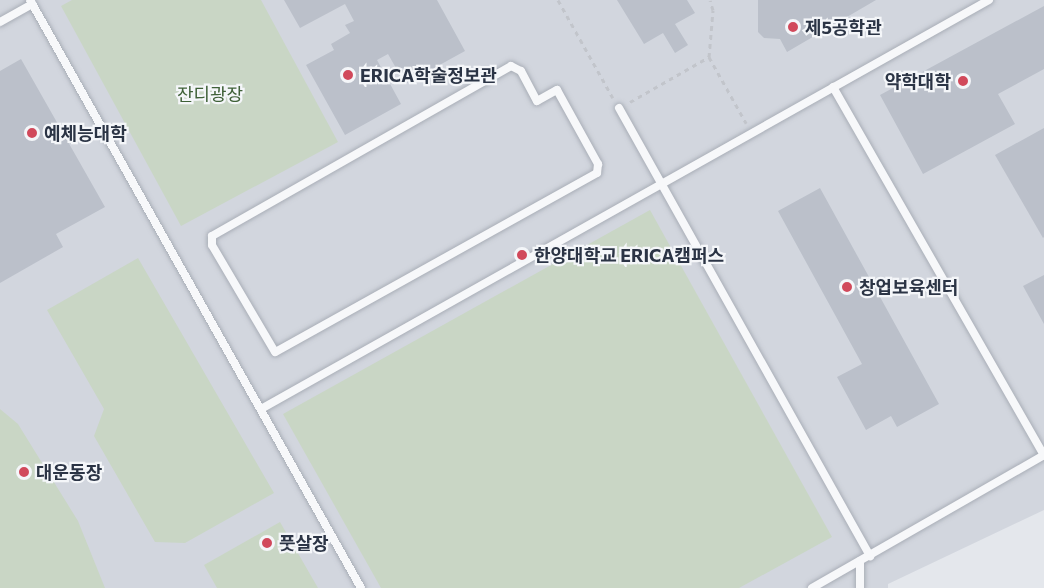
<!DOCTYPE html>
<html>
<head>
<meta charset="utf-8">
<style>
	body { margin:0 }
	#map { position:relative; width:1044px; height:588px; overflow:hidden; background:#e4e7ec; font-family:Commissioner,"Noto Sans KR",sans-serif }
	div>[style] { position:absolute }
	[style*='--x'] { left:calc(var(--x)*1px); top:calc(var(--y)*1px); width:calc(var(--w)*1px); rotate:calc(var(--a)*1deg) }
	.built>* { inset:0; background:#d2d6de }
	.green>* { inset:0; background:#c9d6c5 }
	.building>* { inset:0; background:#bbc0ca }
	.path>* { height:3px; margin-top:-1.5px; transform-origin:0; background:repeating-linear-gradient(90deg,#c2c5cb 0 4.5px,transparent 0 9px) }
	.roads { filter:drop-shadow(0 0 2px #a9aeb7) drop-shadow(0 0 2px #a9aeb7) }
	.service>* { height:8px; margin:-4px; padding:0 4px; transform-origin:4px; border-radius:4px; background:#f7f8fa }
	.dots>* { width:16px; height:16px; translate:-50% -50%; box-sizing:border-box; border:3px solid #f4f6f9; border-radius:50% }
	span { translate:-50% -50%; white-space:nowrap; text-align:center; line-height:1.15; -webkit-text-stroke:4.5px #f4f6f9; paint-order:stroke }
	.poi-label { font-size:18px; color:#2b3445; font-weight:700 }
	.left { translate:0 -50%; text-align:left }
	.right { translate:-100% -50%; text-align:right }
	.park-label { font-size:18px; color:#3f6138 }
</style>
</head>
<body>
<div id="map">
	<div class="built">
		<i style="clip-path:polygon(0 0,1044px 0,1044px 510px,888px 584px,888px 588px,0 588px)"></i>
	</div>
	<div class="green">
		<i style="clip-path:polygon(72px 0,261px 0,338px 142px,181px 226px,61px 6px)"></i>
		<i style="clip-path:polygon(650px 210px,832px 537px,739px 588px,381px 588px,283px 414px)"></i>
		<i style="clip-path:polygon(138px 258px,274px 493px,185px 543px,155px 542px,94px 436px,104px 409px,47px 310px)"></i>
		<i style="clip-path:polygon(0 409px,18px 424px,78px 521px,105px 588px,0 588px)"></i>
		<i style="clip-path:polygon(280px 522px,318px 588px,217px 588px,204px 565px)"></i>
	</div>
	<div class="building">
		<i style="clip-path:polygon(284px 0,437px 0,465px 51px,405px 84px,388px 54px,377px 60px,401px 104px,345px 135px,306px 65px,334px 50px,331px 44px,350px 33px,345px 25px,354px 21px,345px 4px,300px 28px)"></i>
		<i style="clip-path:polygon(617px 0,687px 0,695px 13px,675px 24px,688px 45px,675px 53px,663px 33px,644px 44px)"></i>
		<i style="clip-path:polygon(758px 0,876px 0,787px 52px,780px 39px,764px 38px,758px 32px)"></i>
		<i style="clip-path:polygon(1044px 6px,1044px 69px,998px 94px,1015px 124px,923px 174px,880px 95px)"></i>
		<i style="clip-path:polygon(21px 59px,105px 207px,56px 234px,63px 247px,0 283px,0 71px)"></i>
		<i style="clip-path:polygon(1044px 128px,1044px 237px,1043px 238px,995px 155px)"></i>
		<i style="clip-path:polygon(820px 188px,939px 404px,897px 427px,891px 416px,866px 430px,837px 377px,862px 364px,778px 211px)"></i>
		<i style="clip-path:polygon(1044px 275px,1044px 324px,1023px 286px)"></i>
	</div>
	<div class="path">
		<i style="--x:558;--y:0;--w:112;--a:60.7"></i>
		<i style="--x:709;--y:57;--w:76;--a:60.7"></i>
		<i style="--x:630;--y:102;--w:91;--a:-29.7"></i>
		<i style="--x:709;--y:57;--w:47;--a:-85.1"></i>
		<i style="--x:713;--y:10;--w:10;--a:-107"></i>
	</div>
	<div class="roads">
		<div class="service">
			<i style="--x:30;--y:0;--w:675;--a:60.62"></i>
			<i style="--x:0;--y:22;--w:37;--a:-29"></i>
			<i style="--x:511;--y:66;--w:11;--a:27"></i>
			<i style="--x:521;--y:71;--w:34;--a:62"></i>
			<i style="--x:537;--y:101;--w:23;--a:-29"></i>
			<i style="--x:557;--y:90;--w:85;--a:61"></i>
			<i style="--x:598;--y:164;--w:9;--a:96"></i>
			<i style="--x:597;--y:173;--w:368;--a:150.9"></i>
			<i style="--x:275;--y:352;--w:124;--a:-120.5"></i>
			<i style="--x:212;--y:245;--w:9;--a:-90"></i>
			<i style="--x:212;--y:236;--w:344;--a:-29.6"></i>
			<i style="--x:833;--y:87;--w:425;--a:60.2"></i>
			<i style="--x:619;--y:108;--w:514;--a:60.74"></i>
			<i style="--x:261;--y:409;--w:835;--a:-29.33"></i>
			<i style="--x:812;--y:588;--w:267;--a:-29.8"></i>
			<i style="--x:860;--y:588;--w:27;--a:-90"></i>
		</div>
	</div>
	<div class="dots">
		<i style="left:793px;top:27px;background:#d1495b"></i>
		<i style="left:348px;top:75px;background:#d1495b"></i>
		<i style="left:963px;top:81px;background:#d1495b"></i>
		<i style="left:32px;top:133px;background:#d1495b"></i>
		<i style="left:522px;top:255px;background:#d1495b"></i>
		<i style="left:847px;top:287px;background:#d1495b"></i>
		<i style="left:24px;top:472px;background:#d1495b"></i>
		<i style="left:267px;top:543px;background:#d1495b"></i>
	</div>
	<div class="poi-label">
		<span class="left" style="left:805px;top:27px">제5공학관</span>
		<span class="left" style="left:360px;top:75px">ERICA학술정보관</span>
		<span class="right" style="left:951px;top:81px">약학대학</span>
		<span class="left" style="left:44px;top:133px">예체능대학</span>
		<span class="left" style="left:534px;top:255px">한양대학교 ERICA캠퍼스</span>
		<span class="left" style="left:859px;top:287px">창업보육센터</span>
		<span class="left" style="left:36px;top:472px">대운동장</span>
		<span class="left" style="left:279px;top:543px">풋살장</span>
	</div>
	<div class="park-label">
		<span style="left:210px;top:94px">잔디광장</span>
	</div>
</div>
</body>
</html>
